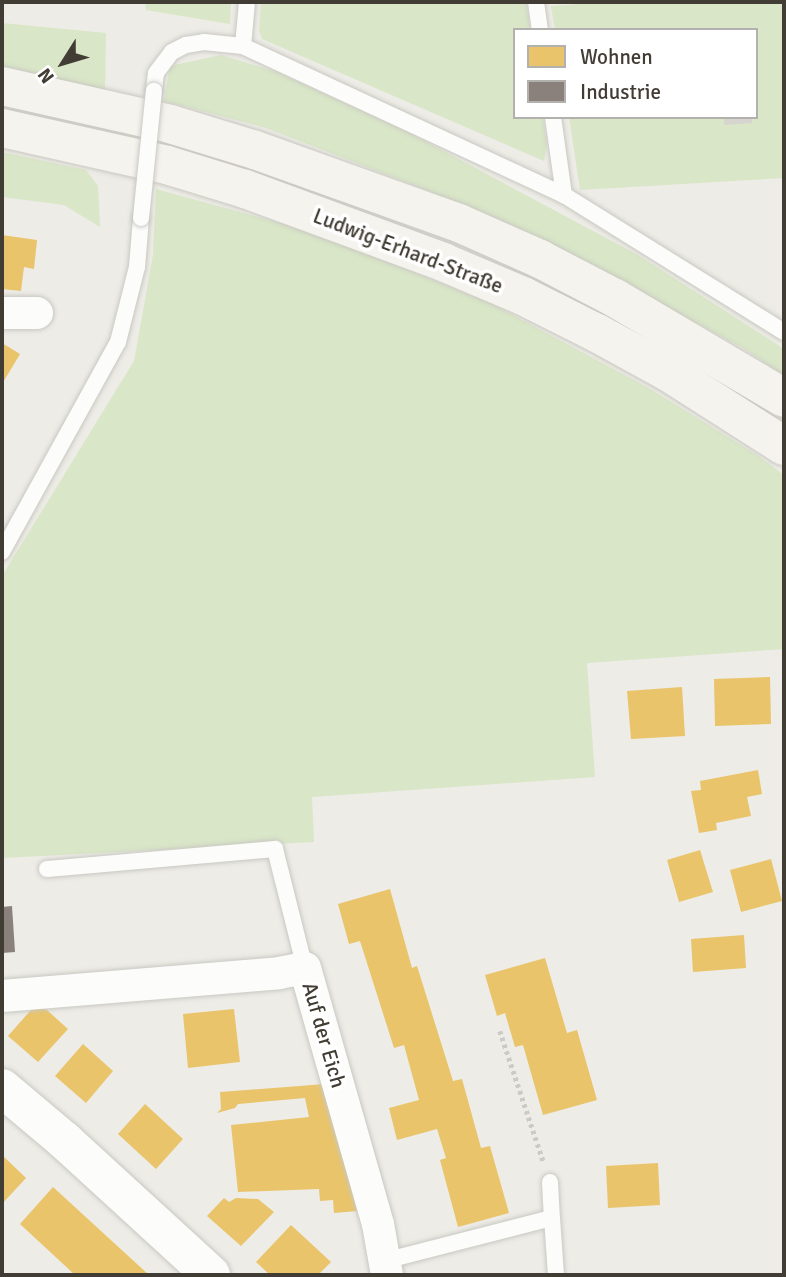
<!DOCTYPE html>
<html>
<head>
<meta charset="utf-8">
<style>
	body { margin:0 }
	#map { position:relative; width:786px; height:1277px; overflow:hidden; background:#edece6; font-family:Signika,sans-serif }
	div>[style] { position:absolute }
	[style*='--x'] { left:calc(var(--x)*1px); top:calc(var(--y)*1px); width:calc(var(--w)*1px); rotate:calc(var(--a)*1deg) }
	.green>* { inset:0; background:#d9e6c7 }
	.homes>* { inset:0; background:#e9c46a }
	.industry>* { inset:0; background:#8a817c }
	.building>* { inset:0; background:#d7d5cf }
	.path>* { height:4.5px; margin-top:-2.25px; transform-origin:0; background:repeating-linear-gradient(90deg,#cbcac6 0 3.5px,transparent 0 7px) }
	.roads { filter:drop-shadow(0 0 2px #c9c8c2) drop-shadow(0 0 2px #c9c8c2) }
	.service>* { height:16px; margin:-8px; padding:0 8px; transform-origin:8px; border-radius:8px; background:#fcfcfb }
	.minor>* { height:32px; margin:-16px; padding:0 16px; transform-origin:16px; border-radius:16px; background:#fcfcfb }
	.tertiary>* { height:38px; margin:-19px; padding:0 19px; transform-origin:19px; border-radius:19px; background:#fcfcfb }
	.secondary>* { height:38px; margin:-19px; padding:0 19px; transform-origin:19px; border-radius:19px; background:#f5f3ed }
	.bridges { filter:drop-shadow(0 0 2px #c9c8c2) drop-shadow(0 0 2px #c9c8c2) }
	.service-bridge>* { height:16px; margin:-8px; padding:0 8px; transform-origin:8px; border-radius:8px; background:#fcfcfb }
	span { translate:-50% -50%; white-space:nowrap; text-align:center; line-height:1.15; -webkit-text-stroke:7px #fff; paint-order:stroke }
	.street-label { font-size:21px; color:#423d34 }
	.frame { position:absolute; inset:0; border:4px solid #423d34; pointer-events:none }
	.legend { position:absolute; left:513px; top:28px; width:245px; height:91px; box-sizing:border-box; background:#fff; border:2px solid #b3b1ae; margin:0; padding:9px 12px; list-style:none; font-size:21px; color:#423d34 }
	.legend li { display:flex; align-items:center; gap:14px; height:35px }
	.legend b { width:35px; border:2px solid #b3b1ae }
	.north { position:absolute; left:28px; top:28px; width:70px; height:70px; -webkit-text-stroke:5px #fff; paint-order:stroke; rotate:233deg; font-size:19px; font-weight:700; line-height:28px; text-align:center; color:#423d34 }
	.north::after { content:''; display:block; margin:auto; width:24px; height:32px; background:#423d34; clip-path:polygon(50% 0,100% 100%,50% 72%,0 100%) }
</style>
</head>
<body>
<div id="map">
	<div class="green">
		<i style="clip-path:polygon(145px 2px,231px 2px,230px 24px,146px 10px)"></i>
		<i style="clip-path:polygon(261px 2px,526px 2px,530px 30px,515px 30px,515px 117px,543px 117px,547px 147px,544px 161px,262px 39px,259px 31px)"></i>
		<i style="clip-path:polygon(607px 2px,784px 2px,784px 178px,580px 190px,569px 117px,756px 117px,756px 30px,555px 30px,551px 6px)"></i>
		<i style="clip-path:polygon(2px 23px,106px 33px,105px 90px,2px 68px)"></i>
		<i style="clip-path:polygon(221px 55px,277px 72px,404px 130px,638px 255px,784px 349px,784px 376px,746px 350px,592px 266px,416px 186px,266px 128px,164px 101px,170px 66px)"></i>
		<i style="clip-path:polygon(2px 152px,86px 170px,98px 186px,100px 227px,64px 205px,2px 197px)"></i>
		<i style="clip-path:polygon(156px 189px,316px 233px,492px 304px,647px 387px,757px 455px,784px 475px,784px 649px,587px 663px,595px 777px,312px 797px,314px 842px,2px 858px,2px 576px,134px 361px,153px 255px)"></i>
	</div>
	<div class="homes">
		<i style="clip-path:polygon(2px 235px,37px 240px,34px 269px,24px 267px,21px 291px,2px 289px)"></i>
		<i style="clip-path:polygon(2px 343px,20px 354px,2px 384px)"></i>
		<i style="clip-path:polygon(770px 677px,771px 724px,715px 726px,714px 679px)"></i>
		<i style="clip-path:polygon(682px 687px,685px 736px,631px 739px,627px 691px)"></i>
		<i style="clip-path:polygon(758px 770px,762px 794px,747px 797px,751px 816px,716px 823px,717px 830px,699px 833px,691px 791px,701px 790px,700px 781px)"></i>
		<i style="clip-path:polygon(700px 850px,713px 892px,679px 902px,667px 860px)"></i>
		<i style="clip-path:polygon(771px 859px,782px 901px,741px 912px,730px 870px)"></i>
		<i style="clip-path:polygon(390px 889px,412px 968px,417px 966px,453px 1081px,462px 1079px,481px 1148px,490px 1146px,509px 1213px,458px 1227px,440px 1160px,446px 1158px,437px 1129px,397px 1140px,389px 1108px,419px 1100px,404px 1045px,394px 1048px,360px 941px,349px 944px,338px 904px)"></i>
		<i style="clip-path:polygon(744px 935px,746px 968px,693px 972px,691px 939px)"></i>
		<i style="clip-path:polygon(545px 958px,567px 1033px,577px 1030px,597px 1100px,543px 1115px,523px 1045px,515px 1047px,505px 1013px,497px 1016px,485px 975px)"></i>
		<i style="clip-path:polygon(38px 1002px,68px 1029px,38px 1062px,8px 1036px)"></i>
		<i style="clip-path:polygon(234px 1009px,240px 1062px,188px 1068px,183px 1014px)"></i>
		<i style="clip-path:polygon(83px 1044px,113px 1071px,86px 1103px,55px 1076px)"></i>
		<i style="clip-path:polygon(325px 1084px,357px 1211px,334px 1213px,333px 1200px,320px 1201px,319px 1189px,238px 1192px,231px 1125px,309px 1117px,305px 1098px,238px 1104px,235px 1108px,217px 1113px,221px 1109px,220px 1092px)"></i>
		<i style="clip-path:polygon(145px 1104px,183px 1139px,156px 1169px,118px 1134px)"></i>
		<i style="clip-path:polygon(2px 1155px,26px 1178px,2px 1204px)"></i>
		<i style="clip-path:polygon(658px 1163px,660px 1205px,608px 1208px,606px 1166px)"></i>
		<i style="clip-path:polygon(53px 1187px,149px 1275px,75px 1275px,20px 1224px)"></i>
		<i style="clip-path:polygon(224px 1198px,229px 1202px,236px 1198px,258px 1199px,274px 1212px,241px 1246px,207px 1216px)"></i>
		<i style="clip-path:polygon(291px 1225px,331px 1262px,318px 1275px,270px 1275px,256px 1262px)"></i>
	</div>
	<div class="industry">
		<i style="clip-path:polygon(12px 906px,15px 952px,2px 953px,2px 907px)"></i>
	</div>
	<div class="building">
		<i style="clip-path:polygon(724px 117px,752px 117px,752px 123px,724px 125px)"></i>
	</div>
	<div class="path">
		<i style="--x:500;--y:1031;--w:139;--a:71.6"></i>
	</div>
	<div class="roads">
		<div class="service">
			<i style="--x:536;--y:2;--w:28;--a:82"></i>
			<i style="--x:243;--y:46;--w:44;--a:-84.8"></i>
			<i style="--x:154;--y:91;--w:18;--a:-84"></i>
			<i style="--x:156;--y:73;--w:26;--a:-53"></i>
			<i style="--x:172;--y:52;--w:16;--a:-27"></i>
			<i style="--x:186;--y:45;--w:18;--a:-9"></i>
			<i style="--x:204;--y:42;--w:39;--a:6"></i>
			<i style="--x:243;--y:46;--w:354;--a:24.9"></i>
			<i style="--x:564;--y:195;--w:259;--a:31.9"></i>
			<i style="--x:553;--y:117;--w:79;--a:82"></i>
			<i style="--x:2;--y:552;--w:240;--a:-61.1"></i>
			<i style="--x:118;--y:342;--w:77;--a:-75.8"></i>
			<i style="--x:137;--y:267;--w:49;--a:-85.3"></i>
			<i style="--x:47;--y:869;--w:229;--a:-5"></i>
			<i style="--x:275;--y:849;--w:123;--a:75.9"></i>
			<i style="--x:550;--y:1182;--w:36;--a:87"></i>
			<i style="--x:384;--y:1261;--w:173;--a:-14.4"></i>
			<i style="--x:552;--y:1218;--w:57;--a:86"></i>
		</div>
		<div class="minor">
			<i style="--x:2;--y:313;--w:35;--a:0"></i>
			<i style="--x:2;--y:996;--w:278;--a:-4.7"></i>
			<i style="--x:279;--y:973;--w:26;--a:-11"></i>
			<i style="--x:305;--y:968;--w:266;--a:74.1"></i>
			<i style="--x:378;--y:1224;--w:52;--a:80"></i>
		</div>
		<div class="tertiary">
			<i style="--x:2;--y:1088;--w:82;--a:40.1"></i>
			<i style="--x:65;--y:1141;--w:198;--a:42.5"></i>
		</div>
		<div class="secondary">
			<i style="--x:2;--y:86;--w:172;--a:12.7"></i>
			<i style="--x:170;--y:124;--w:89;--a:17"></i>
			<i style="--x:255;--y:150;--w:217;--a:19.7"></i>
			<i style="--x:459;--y:223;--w:89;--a:24"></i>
			<i style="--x:540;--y:259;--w:85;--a:27.5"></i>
			<i style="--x:615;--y:298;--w:196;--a:30.6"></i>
			<i style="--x:2;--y:128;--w:169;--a:12.6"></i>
			<i style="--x:167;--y:165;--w:82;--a:17.1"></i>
			<i style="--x:245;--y:189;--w:211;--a:20.2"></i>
			<i style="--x:443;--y:262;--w:87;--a:23"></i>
			<i style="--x:523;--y:296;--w:83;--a:26.6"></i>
			<i style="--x:597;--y:333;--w:81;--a:28.8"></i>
			<i style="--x:668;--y:372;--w:138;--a:32.5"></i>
		</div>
	</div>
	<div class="bridges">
		<div class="service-bridge">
			<i style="--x:141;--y:218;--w:128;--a:-84.2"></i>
		</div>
	</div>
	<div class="street-label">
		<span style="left:408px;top:251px;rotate:21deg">Ludwig-Erhard-Straße</span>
		<span style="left:324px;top:1035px;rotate:74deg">Auf der Eich</span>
	</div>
	<div class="frame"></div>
	<ul class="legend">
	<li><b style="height:19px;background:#e9c46a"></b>Wohnen</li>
	<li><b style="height:19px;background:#8a817c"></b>Industrie</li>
	</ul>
	<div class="north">N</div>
</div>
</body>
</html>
